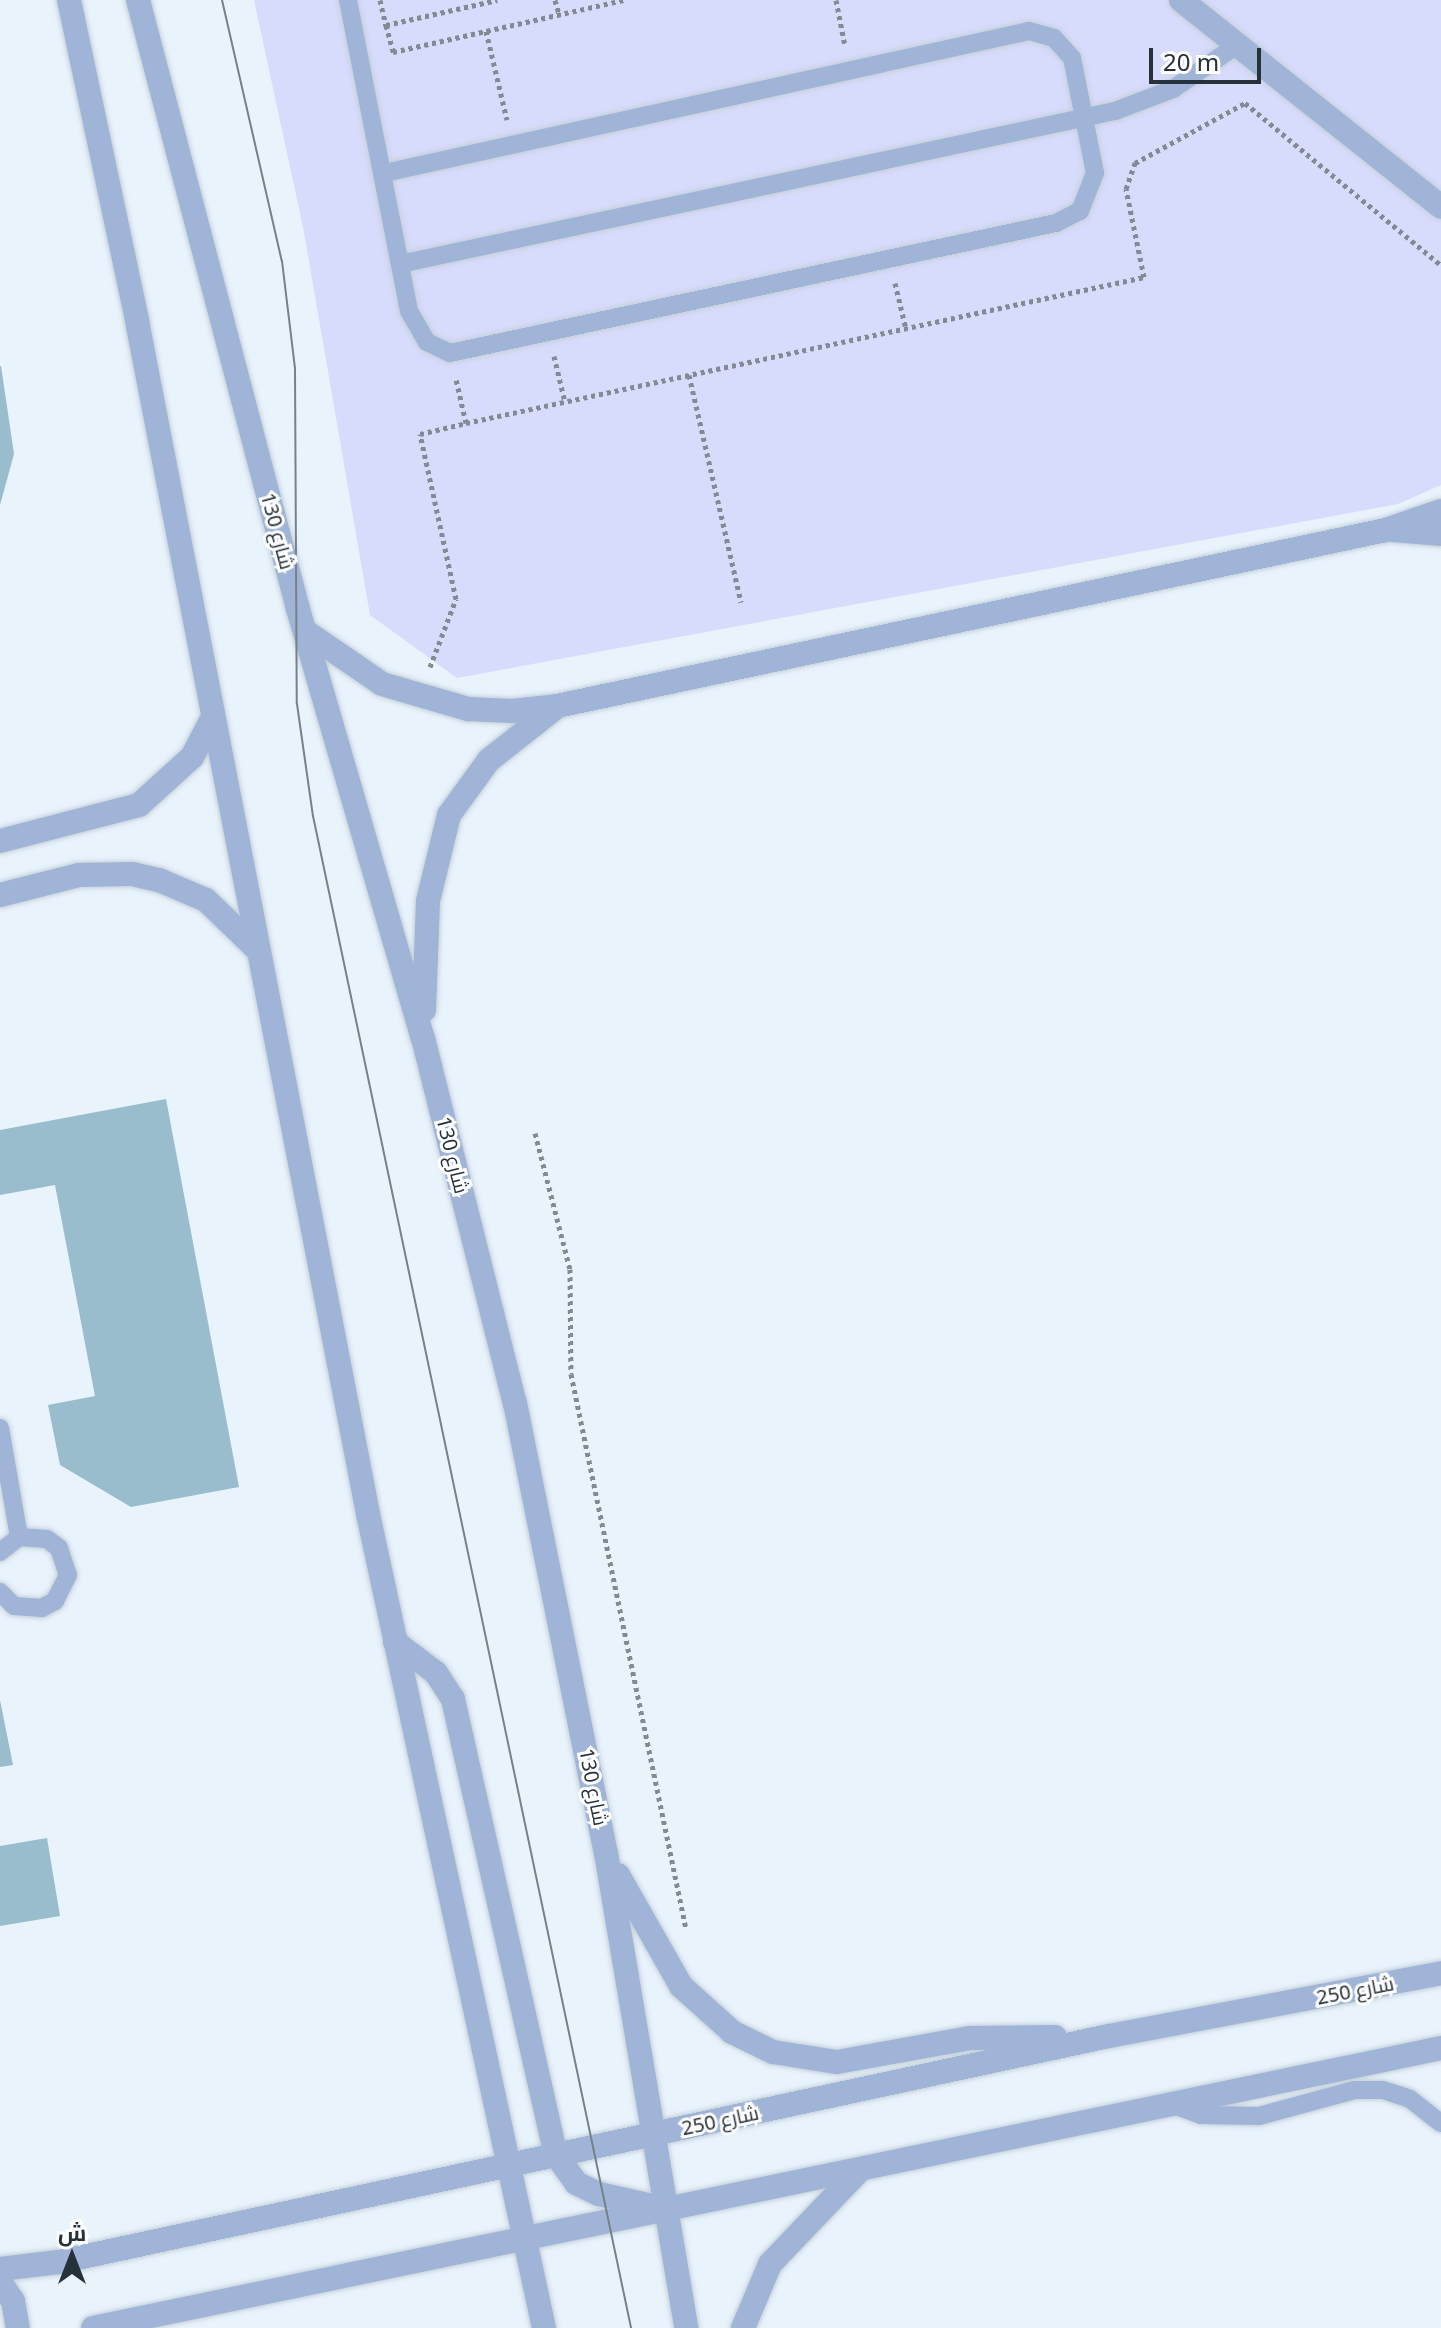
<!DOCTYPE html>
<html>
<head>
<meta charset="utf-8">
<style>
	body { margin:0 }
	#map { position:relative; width:1441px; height:2328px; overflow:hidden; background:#e8f3fc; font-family:"Noto Sans",Cairo,sans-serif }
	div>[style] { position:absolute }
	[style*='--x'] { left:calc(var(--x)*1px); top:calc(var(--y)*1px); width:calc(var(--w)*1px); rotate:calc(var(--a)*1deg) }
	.green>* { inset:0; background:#d7dbfc }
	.building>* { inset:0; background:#99bdcc }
	.path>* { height:5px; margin-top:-2.5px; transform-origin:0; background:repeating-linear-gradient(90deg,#808b94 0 4px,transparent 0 8px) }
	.roads { filter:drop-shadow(0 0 2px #c5d0d9) drop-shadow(0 0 2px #c5d0d9) }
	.lane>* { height:18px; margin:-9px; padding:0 9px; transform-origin:9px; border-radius:9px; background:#9fb4d7 }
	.street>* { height:24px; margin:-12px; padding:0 12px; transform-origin:12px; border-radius:12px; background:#9fb4d7 }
	.tram>* { height:2px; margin:-1px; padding:0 1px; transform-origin:1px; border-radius:1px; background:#76818a }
	span { translate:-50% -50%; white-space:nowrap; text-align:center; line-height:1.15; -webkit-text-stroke:6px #fefefe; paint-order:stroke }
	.street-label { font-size:20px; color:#26313a }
	.north { position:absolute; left:32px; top:2216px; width:80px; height:80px; -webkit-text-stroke:6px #fefefe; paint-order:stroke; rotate:0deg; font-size:22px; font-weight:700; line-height:32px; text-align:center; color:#26313a }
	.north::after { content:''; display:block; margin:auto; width:28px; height:36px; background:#26313a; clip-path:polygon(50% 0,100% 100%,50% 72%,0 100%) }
	.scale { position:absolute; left:1149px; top:48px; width:112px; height:36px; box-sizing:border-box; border:4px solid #26313a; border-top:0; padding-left:10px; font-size:24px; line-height:28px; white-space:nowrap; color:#26313a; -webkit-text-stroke:6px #fefefe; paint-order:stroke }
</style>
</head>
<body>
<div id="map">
	<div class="green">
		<i style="clip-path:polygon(254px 0,1441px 0,1441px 485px,1398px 504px,457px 678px,370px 615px,304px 232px)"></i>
	</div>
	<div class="building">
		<i style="clip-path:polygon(1px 366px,14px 454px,0 505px,0 366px)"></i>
		<i style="clip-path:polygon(166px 1099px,239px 1487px,131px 1507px,60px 1465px,48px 1405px,95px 1396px,55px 1185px,0 1195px,0 1130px)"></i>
		<i style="clip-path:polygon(0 1700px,13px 1765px,0 1767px)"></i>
		<i style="clip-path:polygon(47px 1838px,60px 1916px,0 1926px,0 1846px)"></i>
	</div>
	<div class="path">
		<i style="--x:380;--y:0;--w:26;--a:77"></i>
		<i style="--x:386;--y:25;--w:114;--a:-12.7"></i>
		<i style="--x:555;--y:0;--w:15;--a:74"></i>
		<i style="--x:836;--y:0;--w:47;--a:78.9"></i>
		<i style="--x:386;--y:25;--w:28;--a:75"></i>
		<i style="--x:393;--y:52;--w:237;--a:-12.7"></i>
		<i style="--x:486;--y:31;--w:91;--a:76.7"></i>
		<i style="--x:895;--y:283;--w:47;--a:76.6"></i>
		<i style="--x:554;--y:356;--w:47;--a:76.6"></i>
		<i style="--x:689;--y:375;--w:233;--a:77.1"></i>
		<i style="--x:466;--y:423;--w:694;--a:-12.15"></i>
		<i style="--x:1144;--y:277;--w:90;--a:-101.6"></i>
		<i style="--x:1126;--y:189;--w:28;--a:-71"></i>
		<i style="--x:1135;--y:163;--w:125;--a:-28.6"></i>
		<i style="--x:1245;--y:103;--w:254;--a:39.6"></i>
		<i style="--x:430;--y:667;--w:73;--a:-69.1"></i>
		<i style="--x:456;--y:599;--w:169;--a:-102.3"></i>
		<i style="--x:420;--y:434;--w:47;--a:-13.4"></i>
		<i style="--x:466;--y:423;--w:45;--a:-102.8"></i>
		<i style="--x:535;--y:1133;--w:140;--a:75.6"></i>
		<i style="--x:570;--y:1269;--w:105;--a:89.5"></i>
		<i style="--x:571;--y:1374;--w:567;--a:78.29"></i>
	</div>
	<div class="roads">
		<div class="lane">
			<i style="--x:348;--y:0;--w:317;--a:78.9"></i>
			<i style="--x:409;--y:311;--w:36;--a:60"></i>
			<i style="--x:427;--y:342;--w:25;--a:26"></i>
			<i style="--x:450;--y:353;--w:620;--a:-12.11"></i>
			<i style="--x:1056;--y:223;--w:27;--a:-27"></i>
			<i style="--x:1080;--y:211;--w:41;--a:-68.5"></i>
			<i style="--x:1095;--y:173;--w:117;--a:-101.3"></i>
			<i style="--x:1072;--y:58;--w:27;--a:-132"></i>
			<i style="--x:1054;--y:38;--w:26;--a:-164"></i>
			<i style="--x:1029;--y:31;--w:660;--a:167.58"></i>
			<i style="--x:400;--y:264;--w:731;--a:-12.08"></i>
			<i style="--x:1115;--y:111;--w:62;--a:-20.8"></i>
			<i style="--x:1173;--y:89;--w:78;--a:-34.5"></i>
			<i style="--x:0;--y:1428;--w:111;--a:80.1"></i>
			<i style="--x:0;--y:1552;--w:24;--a:-38"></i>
			<i style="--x:19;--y:1537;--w:28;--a:4"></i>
			<i style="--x:47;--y:1539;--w:15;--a:37"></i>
			<i style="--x:59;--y:1548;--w:28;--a:72"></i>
			<i style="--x:68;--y:1575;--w:29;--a:117"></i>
			<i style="--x:55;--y:1601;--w:15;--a:152"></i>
			<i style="--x:42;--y:1608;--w:28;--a:-176"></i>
			<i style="--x:14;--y:1606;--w:20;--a:-135"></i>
			<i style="--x:1174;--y:2105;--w:29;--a:20"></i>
			<i style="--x:1201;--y:2115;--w:58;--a:1"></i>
			<i style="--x:1259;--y:2116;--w:99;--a:-15.2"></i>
			<i style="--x:1355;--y:2090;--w:28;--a:0"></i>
			<i style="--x:1383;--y:2090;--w:28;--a:18"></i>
			<i style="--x:1410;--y:2099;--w:39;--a:38"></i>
		</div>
		<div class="street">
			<i style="--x:69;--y:0;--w:328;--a:78"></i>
			<i style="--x:137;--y:321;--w:1215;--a:79.04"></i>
			<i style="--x:368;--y:1514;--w:833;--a:77.8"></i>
			<i style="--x:138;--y:0;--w:630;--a:75.28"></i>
			<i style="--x:298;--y:609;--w:447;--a:73.8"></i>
			<i style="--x:423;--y:1038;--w:376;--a:75.9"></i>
			<i style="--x:515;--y:1403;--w:459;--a:78.6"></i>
			<i style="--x:606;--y:1853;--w:482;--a:80.4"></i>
			<i style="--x:1181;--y:0;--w:332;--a:38.5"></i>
			<i style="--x:1393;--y:530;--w:48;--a:4.8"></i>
			<i style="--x:309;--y:634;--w:88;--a:34.4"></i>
			<i style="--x:382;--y:684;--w:90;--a:16.2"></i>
			<i style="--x:468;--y:709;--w:44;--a:2.6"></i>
			<i style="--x:512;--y:711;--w:45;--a:-6.3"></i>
			<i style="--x:557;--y:706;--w:847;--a:-11.99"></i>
			<i style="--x:1386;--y:530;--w:58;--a:-19.1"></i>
			<i style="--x:0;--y:841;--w:144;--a:-14.5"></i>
			<i style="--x:139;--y:805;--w:72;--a:-42.2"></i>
			<i style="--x:192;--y:757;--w:45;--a:-62.3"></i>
			<i style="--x:0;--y:895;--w:81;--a:-14.2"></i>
			<i style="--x:79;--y:875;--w:53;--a:-1.1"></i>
			<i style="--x:132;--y:874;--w:28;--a:13"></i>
			<i style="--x:159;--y:880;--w:51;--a:23.1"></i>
			<i style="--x:206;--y:900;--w:72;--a:43.9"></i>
			<i style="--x:424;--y:1010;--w:109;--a:-87.9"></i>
			<i style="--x:428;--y:901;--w:89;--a:-76.3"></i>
			<i style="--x:449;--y:815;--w:68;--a:-54"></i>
			<i style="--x:489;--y:760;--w:84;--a:-38.2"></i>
			<i style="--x:395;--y:1642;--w:51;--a:37.1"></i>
			<i style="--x:436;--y:1673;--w:31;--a:57"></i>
			<i style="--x:453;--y:1699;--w:467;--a:77.3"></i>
			<i style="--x:556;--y:2155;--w:34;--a:54"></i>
			<i style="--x:576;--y:2183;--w:25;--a:26"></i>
			<i style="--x:599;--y:2194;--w:59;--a:12.6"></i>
			<i style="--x:618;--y:1875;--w:128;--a:60.4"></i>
			<i style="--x:681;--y:1986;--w:69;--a:42"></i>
			<i style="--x:732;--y:2032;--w:46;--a:26"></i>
			<i style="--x:773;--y:2052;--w:65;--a:8.9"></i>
			<i style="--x:837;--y:2062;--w:136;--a:-10.2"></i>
			<i style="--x:971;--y:2038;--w:84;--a:-0.7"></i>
			<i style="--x:0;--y:2269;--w:59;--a:-6.8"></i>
			<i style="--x:59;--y:2262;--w:1074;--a:-12.15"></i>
			<i style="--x:1109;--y:2036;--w:338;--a:-10.7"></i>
			<i style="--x:0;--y:2282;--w:23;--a:56"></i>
			<i style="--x:13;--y:2301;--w:27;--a:80"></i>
			<i style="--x:93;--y:2328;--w:1377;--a:-11.73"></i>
			<i style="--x:743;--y:2328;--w:69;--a:-67.1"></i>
			<i style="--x:770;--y:2264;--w:129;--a:-46.3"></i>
		</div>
	</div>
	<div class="tram">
		<i style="--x:222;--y:0;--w:268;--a:77.1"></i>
		<i style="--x:282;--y:261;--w:108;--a:83.1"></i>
		<i style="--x:295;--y:368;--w:336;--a:89.7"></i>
		<i style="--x:297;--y:704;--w:113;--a:81.9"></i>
		<i style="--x:313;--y:816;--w:1545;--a:78.12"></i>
	</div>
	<div class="street-label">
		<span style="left:278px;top:531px;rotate:75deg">شارع 130</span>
		<span style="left:453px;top:1155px;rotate:76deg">شارع 130</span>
		<span style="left:594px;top:1787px;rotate:79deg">شارع 130</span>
		<span style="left:1355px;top:1990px;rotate:-11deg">شارع 250</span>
		<span style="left:720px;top:2120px;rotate:-12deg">شارع 250</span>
	</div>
	<div class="north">ش</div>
	<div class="scale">20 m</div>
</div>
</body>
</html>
